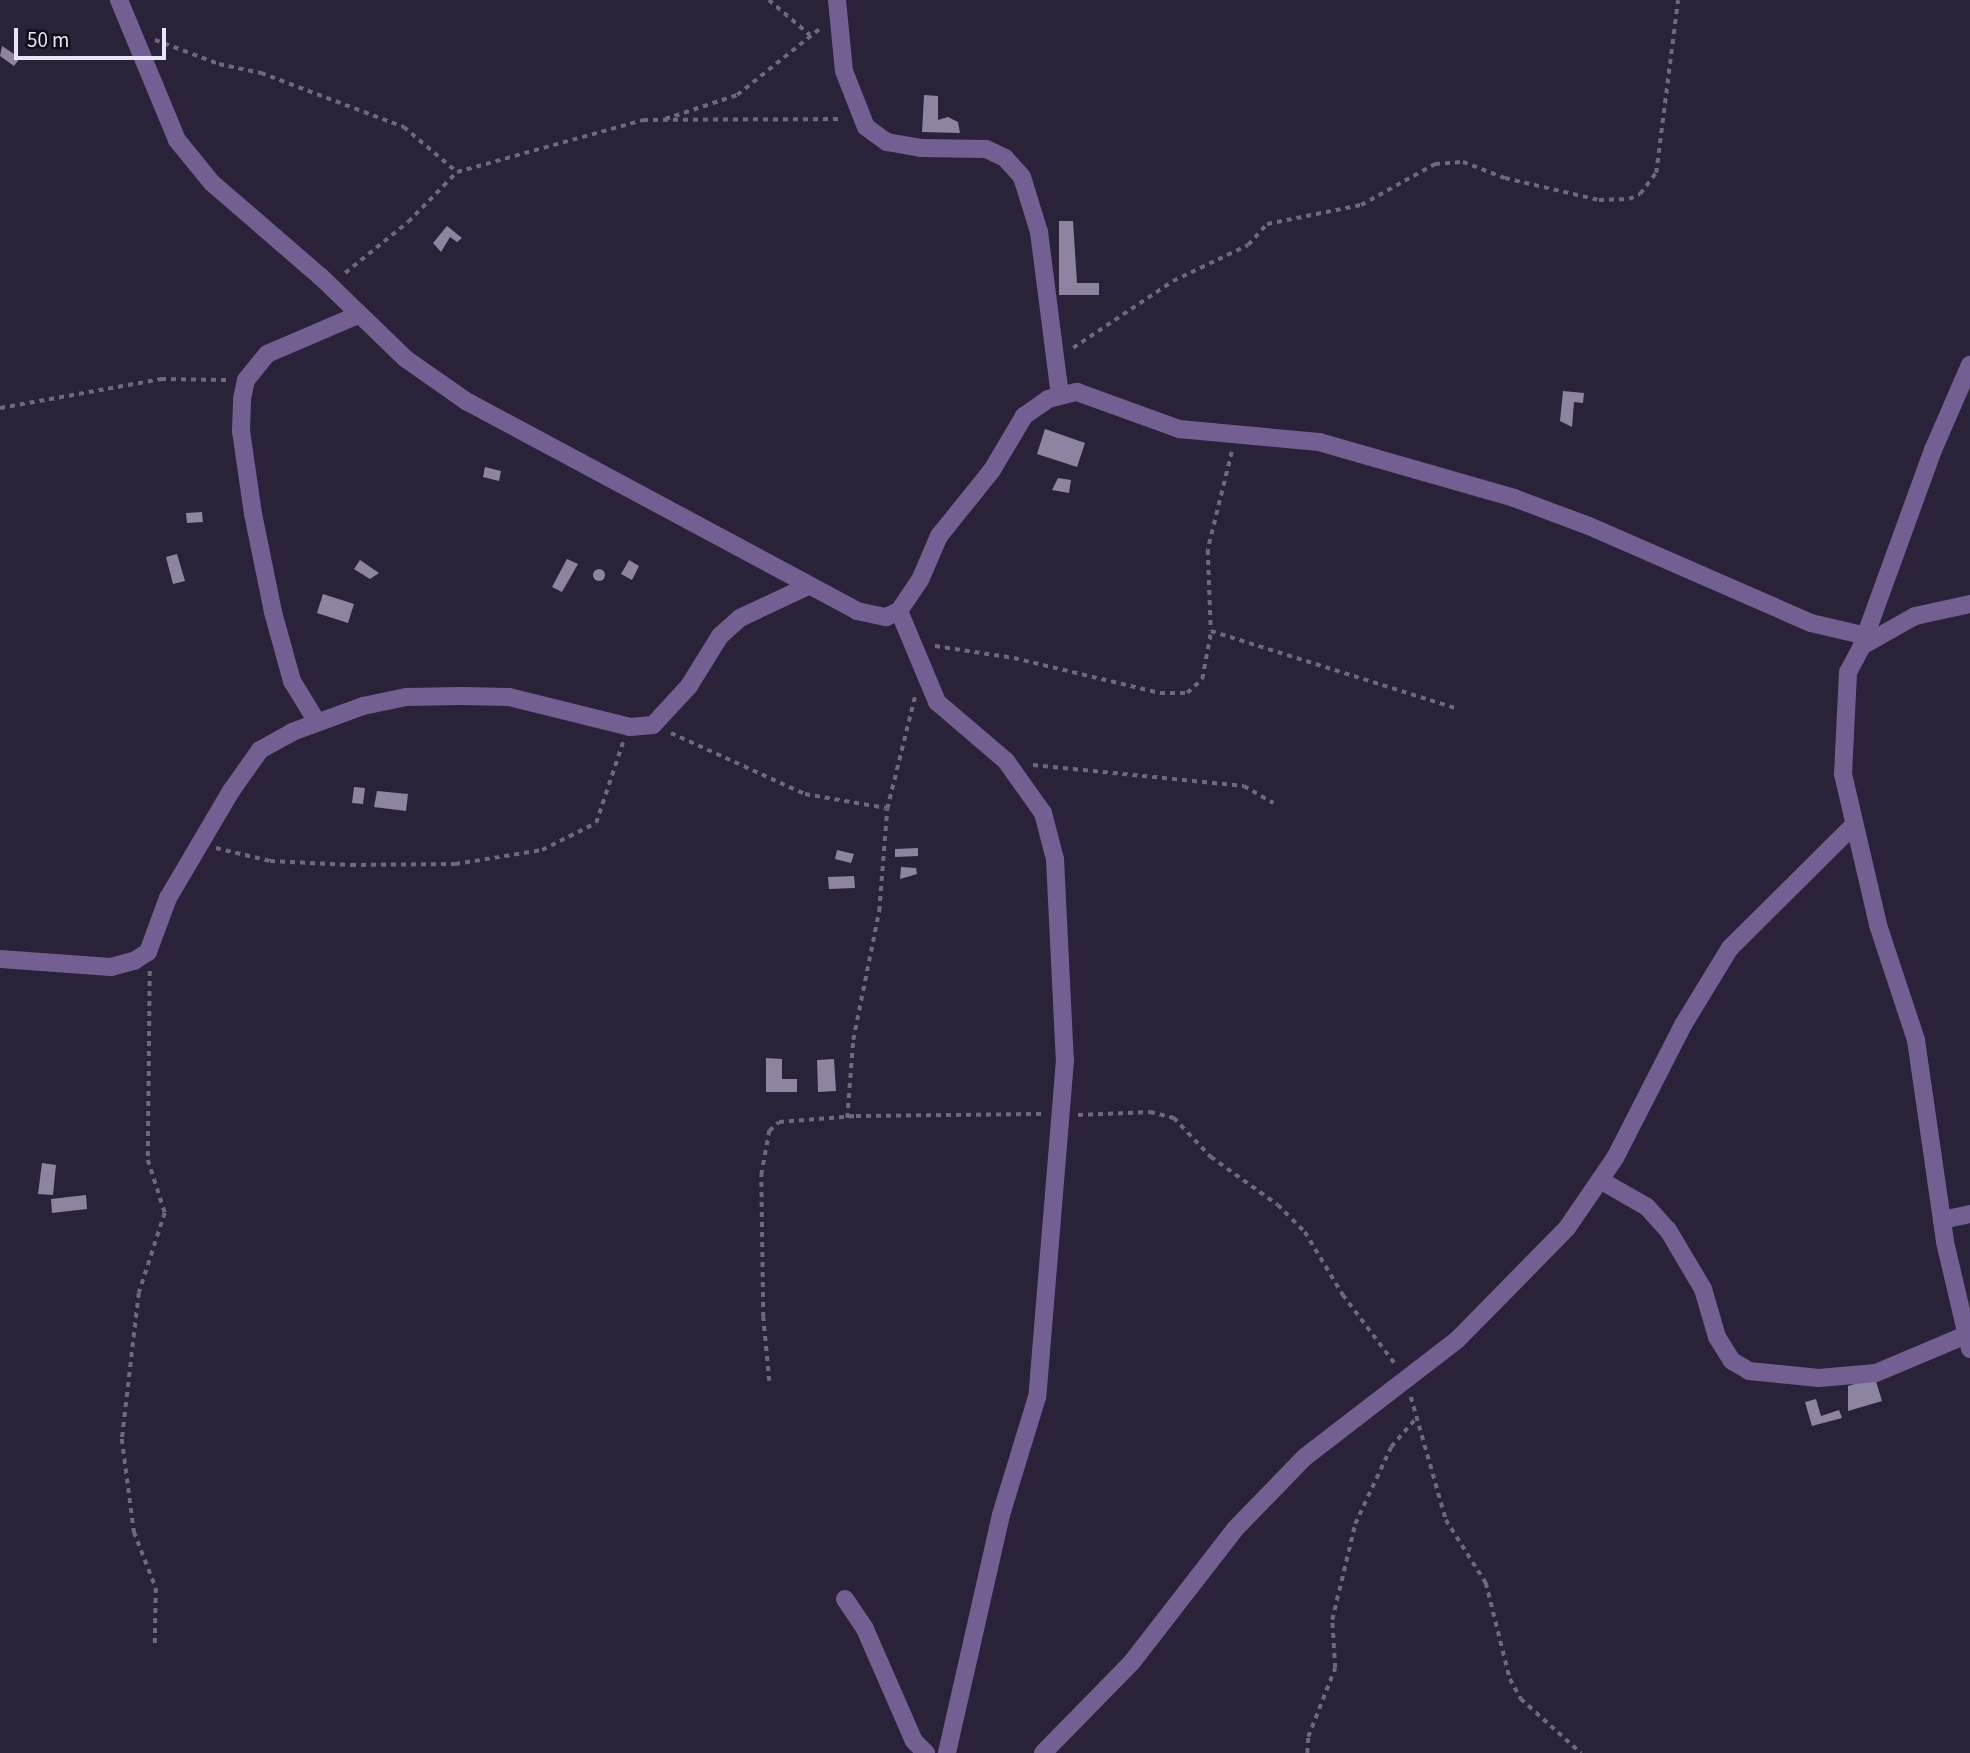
<!DOCTYPE html>
<html>
<head>
<meta charset="utf-8">
<style>
	body { margin:0 }
	#map { position:relative; width:1970px; height:1753px; overflow:hidden; background:#2a2239; font-family:"Source Sans 3",sans-serif }
	div>[style] { position:absolute }
	[style*='--x'] { left:calc(var(--x)*1px); top:calc(var(--y)*1px); width:calc(var(--w)*1px); rotate:calc(var(--a)*1deg) }
	.building>* { inset:0; background:#8e84a1 }
	.round { border-radius:50% }
	.path>* { height:3.5px; margin-top:-1.75px; transform-origin:0; background:repeating-linear-gradient(90deg,#70697d 0 5px,transparent 0 10px) }
	.minor>* { height:18px; margin:-9px; padding:0 9px; transform-origin:9px; border-radius:9px; background:#736093 }
	span { translate:-50% -50%; white-space:nowrap; text-align:center; line-height:1.15; -webkit-text-stroke:7px #110d18; paint-order:stroke }
	.scale { position:absolute; left:14px; top:28px; width:152px; height:32px; box-sizing:border-box; border:4px solid #eae5f5; border-top:0; padding-left:9px; font-size:21px; line-height:24px; white-space:nowrap; color:#eae5f5; -webkit-text-stroke:5px #110d18; paint-order:stroke }
</style>
</head>
<body>
<div id="map">
	<div class="building">
		<i style="clip-path:polygon(2px 46px,20px 58px,14px 66px,0 56px)"></i>
		<i style="clip-path:polygon(924px 95px,938px 96px,938px 120px,948px 117px,958px 122px,960px 133px,922px 132px)"></i>
		<i style="clip-path:polygon(1059px 221px,1073px 221px,1077px 283px,1099px 283px,1099px 295px,1059px 295px)"></i>
		<i style="clip-path:polygon(447px 226px,462px 238px,457px 242px,450px 237px,441px 252px,433px 243px)"></i>
		<i style="clip-path:polygon(1563px 391px,1584px 393px,1583px 403px,1574px 402px,1572px 427px,1560px 421px)"></i>
		<i style="clip-path:polygon(1045px 429px,1085px 443px,1077px 467px,1037px 454px)"></i>
		<i style="clip-path:polygon(485px 467px,501px 471px,499px 481px,483px 477px)"></i>
		<i style="clip-path:polygon(1058px 478px,1071px 480px,1069px 493px,1052px 490px)"></i>
		<i style="clip-path:polygon(202px 512px,203px 522px,187px 523px,186px 513px)"></i>
		<i style="clip-path:polygon(177px 554px,185px 581px,173px 584px,166px 557px)"></i>
		<i style="clip-path:polygon(567px 559px,578px 564px,562px 592px,552px 587px)"></i>
		<i style="clip-path:polygon(360px 560px,379px 573px,370px 579px,354px 569px)"></i>
		<i style="clip-path:polygon(629px 560px,639px 566px,632px 580px,621px 574px)"></i>
		<i class="round" style="left:593px;top:569px;width:12px;height:12px"></i>
		<i style="clip-path:polygon(323px 594px,354px 604px,348px 623px,317px 613px)"></i>
		<i style="clip-path:polygon(354px 787px,365px 788px,363px 804px,352px 803px)"></i>
		<i style="clip-path:polygon(377px 791px,408px 794px,406px 811px,374px 807px)"></i>
		<i style="clip-path:polygon(918px 848px,918px 856px,895px 857px,895px 849px)"></i>
		<i style="clip-path:polygon(837px 850px,854px 854px,851px 863px,835px 859px)"></i>
		<i style="clip-path:polygon(901px 867px,916px 868px,917px 874px,900px 879px)"></i>
		<i style="clip-path:polygon(854px 876px,855px 888px,829px 889px,828px 877px)"></i>
		<i style="clip-path:polygon(766px 1058px,782px 1059px,782px 1079px,797px 1079px,797px 1092px,766px 1092px)"></i>
		<i style="clip-path:polygon(834px 1059px,836px 1091px,818px 1092px,817px 1060px)"></i>
		<i style="clip-path:polygon(42px 1163px,56px 1165px,53px 1195px,38px 1194px)"></i>
		<i style="clip-path:polygon(86px 1195px,87px 1209px,52px 1213px,51px 1199px)"></i>
		<i style="clip-path:polygon(1875px 1378px,1882px 1401px,1848px 1411px,1848px 1386px)"></i>
		<i style="clip-path:polygon(1816px 1399px,1821px 1416px,1839px 1410px,1842px 1418px,1812px 1426px,1805px 1402px)"></i>
	</div>
	<div class="path">
		<i style="--x:769;--y:0;--w:54;--a:40.5"></i>
		<i style="--x:155;--y:40;--w:68;--a:20.6"></i>
		<i style="--x:219;--y:64;--w:43;--a:12.1"></i>
		<i style="--x:261;--y:73;--w:153;--a:20.7"></i>
		<i style="--x:404;--y:127;--w:70;--a:40.3"></i>
		<i style="--x:665;--y:119;--w:76;--a:-18.4"></i>
		<i style="--x:737;--y:95;--w:109;--a:-38.7"></i>
		<i style="--x:345;--y:273;--w:81;--a:-39"></i>
		<i style="--x:408;--y:222;--w:70;--a:-45.6"></i>
		<i style="--x:457;--y:172;--w:193;--a:-15.6"></i>
		<i style="--x:643;--y:120;--w:200;--a:-0.3"></i>
		<i style="--x:1073;--y:348;--w:120;--a:-33.8"></i>
		<i style="--x:1173;--y:281;--w:83;--a:-25.6"></i>
		<i style="--x:1248;--y:245;--w:28;--a:-48"></i>
		<i style="--x:1267;--y:224;--w:96;--a:-11.4"></i>
		<i style="--x:1361;--y:205;--w:85;--a:-29"></i>
		<i style="--x:1435;--y:164;--w:28;--a:-4"></i>
		<i style="--x:1463;--y:162;--w:45;--a:20.9"></i>
		<i style="--x:1505;--y:178;--w:97;--a:13.2"></i>
		<i style="--x:1599;--y:200;--w:30;--a:-2"></i>
		<i style="--x:1629;--y:199;--w:12;--a:-24"></i>
		<i style="--x:1640;--y:194;--w:26;--a:-53"></i>
		<i style="--x:1656;--y:173;--w:174;--a:-82.8"></i>
		<i style="--x:0;--y:408;--w:164;--a:-10.2"></i>
		<i style="--x:161;--y:379;--w:65;--a:0.9"></i>
		<i style="--x:1232;--y:452;--w:101;--a:103.8"></i>
		<i style="--x:1208;--y:550;--w:81;--a:87.9"></i>
		<i style="--x:1211;--y:631;--w:259;--a:17.5"></i>
		<i style="--x:935;--y:646;--w:80;--a:8.6"></i>
		<i style="--x:1014;--y:658;--w:150;--a:13.5"></i>
		<i style="--x:1160;--y:693;--w:27;--a:0"></i>
		<i style="--x:1187;--y:693;--w:21;--a:-43"></i>
		<i style="--x:1202;--y:679;--w:49;--a:-79.4"></i>
		<i style="--x:671;--y:733;--w:147;--a:24.5"></i>
		<i style="--x:805;--y:794;--w:82;--a:9.8"></i>
		<i style="--x:1033;--y:765;--w:212;--a:5.7"></i>
		<i style="--x:1244;--y:786;--w:34;--a:30"></i>
		<i style="--x:216;--y:848;--w:56;--a:13.5"></i>
		<i style="--x:270;--y:861;--w:81;--a:2.8"></i>
		<i style="--x:351;--y:865;--w:104;--a:-0.6"></i>
		<i style="--x:455;--y:864;--w:88;--a:-9.1"></i>
		<i style="--x:542;--y:850;--w:60;--a:-26.6"></i>
		<i style="--x:596;--y:823;--w:85;--a:-71.6"></i>
		<i style="--x:150;--y:971;--w:189;--a:90.6"></i>
		<i style="--x:148;--y:1160;--w:56;--a:72.2"></i>
		<i style="--x:165;--y:1213;--w:84;--a:108"></i>
		<i style="--x:139;--y:1293;--w:147;--a:96.6"></i>
		<i style="--x:122;--y:1439;--w:94;--a:82.6"></i>
		<i style="--x:134;--y:1532;--w:60;--a:68.6"></i>
		<i style="--x:156;--y:1588;--w:57;--a:91"></i>
		<i style="--x:1078;--y:1115;--w:72;--a:-2.4"></i>
		<i style="--x:1150;--y:1112;--w:25;--a:14"></i>
		<i style="--x:1174;--y:1118;--w:54;--a:46.5"></i>
		<i style="--x:1211;--y:1157;--w:82;--a:35.6"></i>
		<i style="--x:1278;--y:1205;--w:38;--a:45"></i>
		<i style="--x:1305;--y:1232;--w:74;--a:58.9"></i>
		<i style="--x:1343;--y:1295;--w:88;--a:52.9"></i>
		<i style="--x:847;--y:1118;--w:78;--a:-85.6"></i>
		<i style="--x:853;--y:1040;--w:132;--a:-78.6"></i>
		<i style="--x:879;--y:911;--w:102;--a:-85.5"></i>
		<i style="--x:887;--y:809;--w:116;--a:-76.1"></i>
		<i style="--x:769;--y:1381;--w:64;--a:-95.4"></i>
		<i style="--x:763;--y:1317;--w:142;--a:-90.8"></i>
		<i style="--x:761;--y:1175;--w:45;--a:-79.7"></i>
		<i style="--x:769;--y:1131;--w:13;--a:-42"></i>
		<i style="--x:779;--y:1122;--w:77;--a:-4.5"></i>
		<i style="--x:856;--y:1116;--w:187;--a:-0.6"></i>
		<i style="--x:1411;--y:1397;--w:128;--a:74.1"></i>
		<i style="--x:1446;--y:1520;--w:75;--a:57.6"></i>
		<i style="--x:1486;--y:1583;--w:99;--a:76"></i>
		<i style="--x:1510;--y:1679;--w:23;--a:61"></i>
		<i style="--x:1521;--y:1699;--w:81;--a:42"></i>
		<i style="--x:1307;--y:1753;--w:16;--a:-86"></i>
		<i style="--x:1308;--y:1737;--w:74;--a:-68.6"></i>
		<i style="--x:1335;--y:1668;--w:48;--a:-93.6"></i>
		<i style="--x:1332;--y:1620;--w:99;--a:-76.5"></i>
		<i style="--x:1355;--y:1524;--w:85;--a:-64.9"></i>
		<i style="--x:1391;--y:1447;--w:40;--a:-49"></i>
	</div>
	<div class="minor">
		<i style="--x:119;--y:0;--w:152;--a:67.5"></i>
		<i style="--x:177;--y:140;--w:55;--a:50.9"></i>
		<i style="--x:212;--y:183;--w:144;--a:40.8"></i>
		<i style="--x:321;--y:277;--w:118;--a:44"></i>
		<i style="--x:406;--y:359;--w:73;--a:35"></i>
		<i style="--x:466;--y:401;--w:444;--a:28.2"></i>
		<i style="--x:857;--y:611;--w:30;--a:12"></i>
		<i style="--x:886;--y:617;--w:14;--a:-25"></i>
		<i style="--x:899;--y:611;--w:37;--a:-56"></i>
		<i style="--x:920;--y:580;--w:48;--a:-66.6"></i>
		<i style="--x:939;--y:536;--w:85;--a:-51.2"></i>
		<i style="--x:992;--y:470;--w:63;--a:-59.3"></i>
		<i style="--x:1024;--y:416;--w:29;--a:-35"></i>
		<i style="--x:1048;--y:399;--w:30;--a:-14"></i>
		<i style="--x:1077;--y:392;--w:109;--a:19.9"></i>
		<i style="--x:1179;--y:429;--w:141;--a:5.3"></i>
		<i style="--x:1319;--y:442;--w:203;--a:16"></i>
		<i style="--x:1514;--y:498;--w:80;--a:20.5"></i>
		<i style="--x:1589;--y:526;--w:242;--a:23.6"></i>
		<i style="--x:1811;--y:623;--w:57;--a:13.3"></i>
		<i style="--x:837;--y:0;--w:71;--a:84.4"></i>
		<i style="--x:844;--y:71;--w:60;--a:68.6"></i>
		<i style="--x:866;--y:127;--w:26;--a:36"></i>
		<i style="--x:887;--y:142;--w:34;--a:10"></i>
		<i style="--x:920;--y:148;--w:66;--a:0.9"></i>
		<i style="--x:986;--y:149;--w:21;--a:25"></i>
		<i style="--x:1005;--y:158;--w:25;--a:48"></i>
		<i style="--x:1022;--y:177;--w:58;--a:72.8"></i>
		<i style="--x:1039;--y:232;--w:165;--a:82.7"></i>
		<i style="--x:1970;--y:604;--w:56;--a:167.7"></i>
		<i style="--x:1915;--y:616;--w:61;--a:150.5"></i>
		<i style="--x:1862;--y:646;--w:30;--a:118"></i>
		<i style="--x:1848;--y:672;--w:102;--a:92.8"></i>
		<i style="--x:1843;--y:774;--w:155;--a:76.9"></i>
		<i style="--x:1878;--y:925;--w:121;--a:71.7"></i>
		<i style="--x:1916;--y:1040;--w:204;--a:81.8"></i>
		<i style="--x:1945;--y:1242;--w:110;--a:76.8"></i>
		<i style="--x:899;--y:611;--w:99;--a:67.3"></i>
		<i style="--x:937;--y:702;--w:91;--a:40.5"></i>
		<i style="--x:1006;--y:761;--w:64;--a:54.6"></i>
		<i style="--x:1043;--y:813;--w:48;--a:75.4"></i>
		<i style="--x:1055;--y:859;--w:201;--a:87.2"></i>
		<i style="--x:1065;--y:1060;--w:338;--a:94.7"></i>
		<i style="--x:1037;--y:1397;--w:123;--a:107"></i>
		<i style="--x:1001;--y:1515;--w:244;--a:102.8"></i>
		<i style="--x:1862;--y:645;--w:208;--a:-70"></i>
		<i style="--x:1933;--y:450;--w:93;--a:-66.5"></i>
		<i style="--x:317;--y:722;--w:48;--a:-121.4"></i>
		<i style="--x:292;--y:681;--w:72;--a:-105.4"></i>
		<i style="--x:273;--y:612;--w:100;--a:-101.5"></i>
		<i style="--x:253;--y:514;--w:84;--a:-98.2"></i>
		<i style="--x:241;--y:431;--w:32;--a:-88"></i>
		<i style="--x:242;--y:399;--w:19;--a:-78"></i>
		<i style="--x:246;--y:380;--w:33;--a:-51"></i>
		<i style="--x:267;--y:354;--w:99;--a:-23.2"></i>
		<i style="--x:0;--y:959;--w:111;--a:4.1"></i>
		<i style="--x:111;--y:967;--w:24;--a:-15"></i>
		<i style="--x:134;--y:961;--w:17;--a:-33"></i>
		<i style="--x:148;--y:952;--w:58;--a:-69.7"></i>
		<i style="--x:168;--y:898;--w:124;--a:-59.5"></i>
		<i style="--x:231;--y:791;--w:50;--a:-54.7"></i>
		<i style="--x:260;--y:750;--w:37;--a:-29"></i>
		<i style="--x:292;--y:732;--w:76;--a:-20.1"></i>
		<i style="--x:363;--y:706;--w:44;--a:-11.8"></i>
		<i style="--x:406;--y:697;--w:55;--a:-1"></i>
		<i style="--x:461;--y:696;--w:48;--a:1.2"></i>
		<i style="--x:509;--y:697;--w:125;--a:13.9"></i>
		<i style="--x:630;--y:727;--w:23;--a:-5"></i>
		<i style="--x:653;--y:725;--w:53;--a:-47.3"></i>
		<i style="--x:689;--y:686;--w:59;--a:-58.2"></i>
		<i style="--x:720;--y:636;--w:27;--a:-42"></i>
		<i style="--x:740;--y:618;--w:75;--a:-25.2"></i>
		<i style="--x:1600;--y:1180;--w:54;--a:29.9"></i>
		<i style="--x:1647;--y:1207;--w:31;--a:48"></i>
		<i style="--x:1668;--y:1230;--w:69;--a:59.3"></i>
		<i style="--x:1703;--y:1289;--w:50;--a:73.7"></i>
		<i style="--x:1717;--y:1337;--w:28;--a:58"></i>
		<i style="--x:1732;--y:1361;--w:20;--a:30"></i>
		<i style="--x:1749;--y:1371;--w:70;--a:5.7"></i>
		<i style="--x:1819;--y:1378;--w:57;--a:-5"></i>
		<i style="--x:1876;--y:1373;--w:98;--a:-22.9"></i>
		<i style="--x:1942;--y:1220;--w:29;--a:-12"></i>
		<i style="--x:845;--y:1599;--w:36;--a:56"></i>
		<i style="--x:865;--y:1629;--w:122;--a:66.4"></i>
		<i style="--x:914;--y:1741;--w:17;--a:45"></i>
		<i style="--x:1043;--y:1753;--w:127;--a:-45.6"></i>
		<i style="--x:1132;--y:1662;--w:168;--a:-52.2"></i>
		<i style="--x:1235;--y:1529;--w:100;--a:-45.8"></i>
		<i style="--x:1305;--y:1457;--w:192;--a:-37.6"></i>
		<i style="--x:1457;--y:1340;--w:157;--a:-45.5"></i>
		<i style="--x:1567;--y:1228;--w:85;--a:-55.6"></i>
		<i style="--x:1615;--y:1158;--w:149;--a:-62.9"></i>
		<i style="--x:1683;--y:1025;--w:90;--a:-58.6"></i>
		<i style="--x:1730;--y:948;--w:175;--a:-44.8"></i>
	</div>
	<div class="scale">50 m</div>
</div>
</body>
</html>
